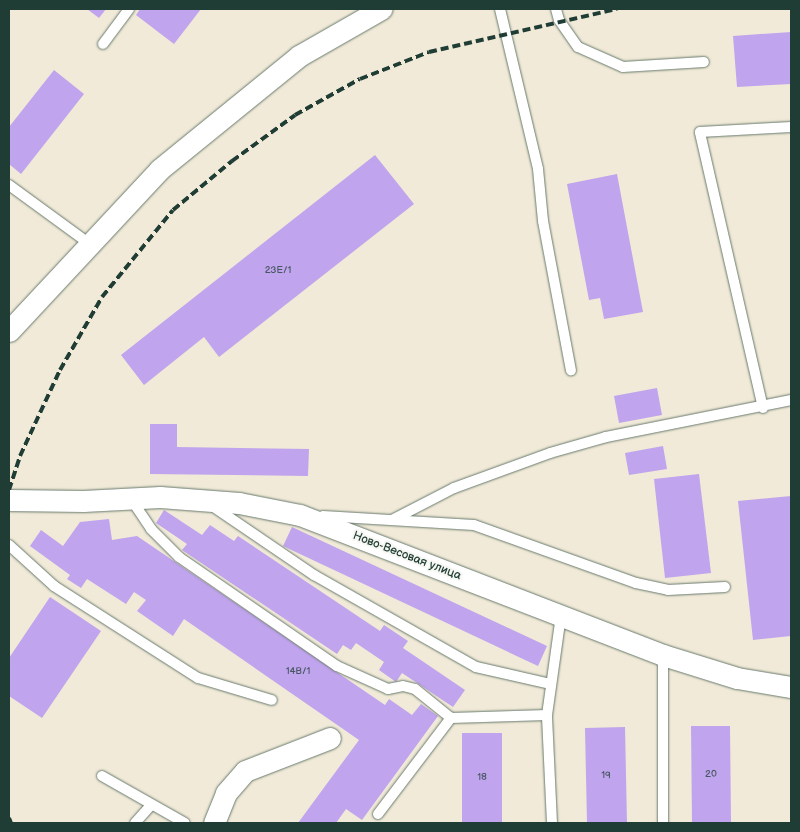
<!DOCTYPE html>
<html>
<head>
<meta charset="utf-8">
<style>
	body { margin:0 }
	#map { position:relative; width:800px; height:832px; overflow:hidden; background:#f1ead8; font-family:"Balsamiq Sans",sans-serif }
	div>[style] { position:absolute }
	[style*='--x'] { left:calc(var(--x)*1px); top:calc(var(--y)*1px); width:calc(var(--w)*1px); rotate:calc(var(--a)*1deg) }
	.building>* { inset:0; background:#c0a4ed }
	.roads { filter:drop-shadow(0 0 1px #687a6d) drop-shadow(0 0 1px #687a6d) }
	.lane>* { height:10px; margin:-5px; padding:0 5px; transform-origin:5px; border-radius:5px; background:#fff }
	.street>* { height:21px; margin:-10.5px; padding:0 10.5px; transform-origin:10.5px; border-radius:10.5px; background:#fff }
	.rail>* { height:4px; margin-top:-2px; transform-origin:0; background:repeating-linear-gradient(90deg,#1f3d34 0 8px,transparent 0 12px) }
	span { translate:-50% -50%; white-space:nowrap; text-align:center; line-height:1.15; -webkit-text-stroke:4px #f6f6f2; paint-order:stroke }
	.number-label { font-size:10px; color:#475762 }
	.number-label span { -webkit-text-stroke-width:0 }
	.street-label { font-size:12px; color:#1f3d34 }
	.frame { position:absolute; inset:0; border:10px solid #1f3d34; pointer-events:none }
</style>
</head>
<body>
<div id="map">
	<div class="building">
		<i style="clip-path:polygon(87px 9px,106px 9px,99px 18px)"></i>
		<i style="clip-path:polygon(140px 9px,201px 9px,174px 44px,136px 15px)"></i>
		<i style="clip-path:polygon(791px 32px,791px 84px,737px 87px,733px 36px)"></i>
		<i style="clip-path:polygon(54px 70px,84px 94px,21px 174px,9px 164px,9px 127px)"></i>
		<i style="clip-path:polygon(375px 155px,414px 204px,219px 357px,204px 337px,144px 385px,121px 355px)"></i>
		<i style="clip-path:polygon(617px 174px,643px 312px,604px 319px,600px 298px,589px 300px,567px 184px)"></i>
		<i style="clip-path:polygon(657px 388px,662px 415px,619px 423px,614px 396px)"></i>
		<i style="clip-path:polygon(150px 424px,177px 424px,177px 447px,309px 449px,308px 476px,150px 474px)"></i>
		<i style="clip-path:polygon(663px 446px,667px 469px,629px 475px,625px 453px)"></i>
		<i style="clip-path:polygon(699px 474px,711px 573px,665px 578px,654px 479px)"></i>
		<i style="clip-path:polygon(791px 496px,791px 636px,753px 640px,738px 501px)"></i>
		<i style="clip-path:polygon(164px 510px,202px 535px,210px 525px,234px 541px,238px 536px,380px 631px,384px 625px,408px 641px,403px 648px,465px 690px,453px 707px,402px 673px,396px 682px,379px 670px,384px 662px,356px 643px,351px 650px,343px 645px,337px 654px,182px 550px,187px 544px,156px 523px)"></i>
		<i style="clip-path:polygon(109px 519px,112px 540px,137px 536px,385px 705px,389px 699px,412px 715px,421px 704px,438px 716px,362px 820px,346px 809px,336px 823px,298px 823px,359px 740px,184px 619px,173px 636px,137px 611px,146px 600px,134px 592px,126px 604px,87px 579px,81px 588px,67px 579px,70px 575px,30px 546px,41px 530px,63px 546px,80px 522px)"></i>
		<i style="clip-path:polygon(292px 527px,547px 646px,538px 666px,283px 546px)"></i>
		<i style="clip-path:polygon(50px 597px,101px 631px,42px 718px,9px 696px,9px 658px)"></i>
		<i style="clip-path:polygon(691px 726px,730px 726px,731px 823px,692px 823px)"></i>
		<i style="clip-path:polygon(625px 727px,627px 823px,587px 823px,585px 728px)"></i>
		<i style="clip-path:polygon(462px 733px,502px 733px,502px 823px,462px 823px)"></i>
	</div>
	<div class="roads">
		<div class="lane">
			<i style="--x:500;--y:9;--w:164;--a:76.6"></i>
			<i style="--x:538;--y:169;--w:52;--a:84.5"></i>
			<i style="--x:543;--y:221;--w:152;--a:79.4"></i>
			<i style="--x:556;--y:9;--w:11;--a:75"></i>
			<i style="--x:559;--y:20;--w:33;--a:55"></i>
			<i style="--x:578;--y:47;--w:49;--a:24"></i>
			<i style="--x:623;--y:67;--w:81;--a:-3.5"></i>
			<i style="--x:103;--y:44;--w:44;--a:-53.4"></i>
			<i style="--x:9;--y:185;--w:100;--a:36.1"></i>
			<i style="--x:763;--y:408;--w:283;--a:-102.9"></i>
			<i style="--x:700;--y:132;--w:91;--a:-3.1"></i>
			<i style="--x:131;--y:499;--w:36;--a:56"></i>
			<i style="--x:151;--y:529;--w:40;--a:45"></i>
			<i style="--x:179;--y:557;--w:192;--a:34.6"></i>
			<i style="--x:337;--y:666;--w:56;--a:24.3"></i>
			<i style="--x:388;--y:689;--w:15;--a:-11"></i>
			<i style="--x:403;--y:686;--w:12;--a:14"></i>
			<i style="--x:415;--y:689;--w:46;--a:38.9"></i>
			<i style="--x:211;--y:505;--w:125;--a:34.2"></i>
			<i style="--x:314;--y:575;--w:186;--a:29.6"></i>
			<i style="--x:476;--y:667;--w:77;--a:12.8"></i>
			<i style="--x:323;--y:516;--w:151;--a:3.4"></i>
			<i style="--x:474;--y:525;--w:172;--a:19.7"></i>
			<i style="--x:636;--y:583;--w:33;--a:12"></i>
			<i style="--x:668;--y:590;--w:57;--a:-3"></i>
			<i style="--x:392;--y:520;--w:70;--a:-27.3"></i>
			<i style="--x:454;--y:488;--w:102;--a:-20"></i>
			<i style="--x:550;--y:453;--w:58;--a:-15.9"></i>
			<i style="--x:606;--y:437;--w:189;--a:-11.3"></i>
			<i style="--x:9;--y:545;--w:61;--a:42.3"></i>
			<i style="--x:54;--y:586;--w:171;--a:32.6"></i>
			<i style="--x:198;--y:678;--w:77;--a:16.6"></i>
			<i style="--x:663;--y:655;--w:168;--a:90"></i>
			<i style="--x:102;--y:776;--w:95;--a:29.5"></i>
			<i style="--x:378;--y:814;--w:121;--a:-52.8"></i>
			<i style="--x:451;--y:718;--w:96;--a:-1.8"></i>
			<i style="--x:135;--y:823;--w:24;--a:-48"></i>
			<i style="--x:552;--y:823;--w:108;--a:-92.7"></i>
			<i style="--x:547;--y:715;--w:100;--a:-82"></i>
		</div>
		<div class="street">
			<i style="--x:9;--y:331;--w:221;--a:-47"></i>
			<i style="--x:160;--y:169;--w:179;--a:-39.1"></i>
			<i style="--x:299;--y:56;--w:95;--a:-29.8"></i>
			<i style="--x:9;--y:500;--w:74;--a:0.8"></i>
			<i style="--x:83;--y:501;--w:77;--a:-3"></i>
			<i style="--x:160;--y:497;--w:79;--a:4.3"></i>
			<i style="--x:239;--y:503;--w:62;--a:11.1"></i>
			<i style="--x:300;--y:515;--w:389;--a:21.1"></i>
			<i style="--x:663;--y:655;--w:77;--a:17.3"></i>
			<i style="--x:737;--y:678;--w:55;--a:9.5"></i>
			<i style="--x:214;--y:823;--w:32;--a:-68"></i>
			<i style="--x:226;--y:793;--w:29;--a:-49"></i>
			<i style="--x:245;--y:771;--w:91;--a:-21.2"></i>
		</div>
	</div>
	<div class="rail">
		<i style="--x:9;--y:490;--w:36;--a:-72"></i>
		<i style="--x:20;--y:456;--w:95;--a:-65.1"></i>
		<i style="--x:60;--y:370;--w:84;--a:-60.1"></i>
		<i style="--x:102;--y:297;--w:112;--a:-50.8"></i>
		<i style="--x:173;--y:210;--w:77;--a:-39.7"></i>
		<i style="--x:232;--y:161;--w:78;--a:-36.1"></i>
		<i style="--x:295;--y:115;--w:74;--a:-29"></i>
		<i style="--x:360;--y:79;--w:74;--a:-21.4"></i>
		<i style="--x:429;--y:52;--w:193;--a:-12.9"></i>
		<i style="--x:9;--y:818;--w:5;--a:68"></i>
	</div>
	<div class="number-label">
		<span style="left:278px;top:271px">23Е/1</span>
		<span style="left:298px;top:672px">14В/1</span>
		<span style="left:711px;top:775px">20</span>
		<span style="left:606px;top:776px">19</span>
		<span style="left:482px;top:778px">18</span>
	</div>
	<div class="street-label">
		<span style="left:407px;top:556px;rotate:21deg">Ново-Весовая улица</span>
	</div>
	<div class="frame"></div>
</div>
</body>
</html>
